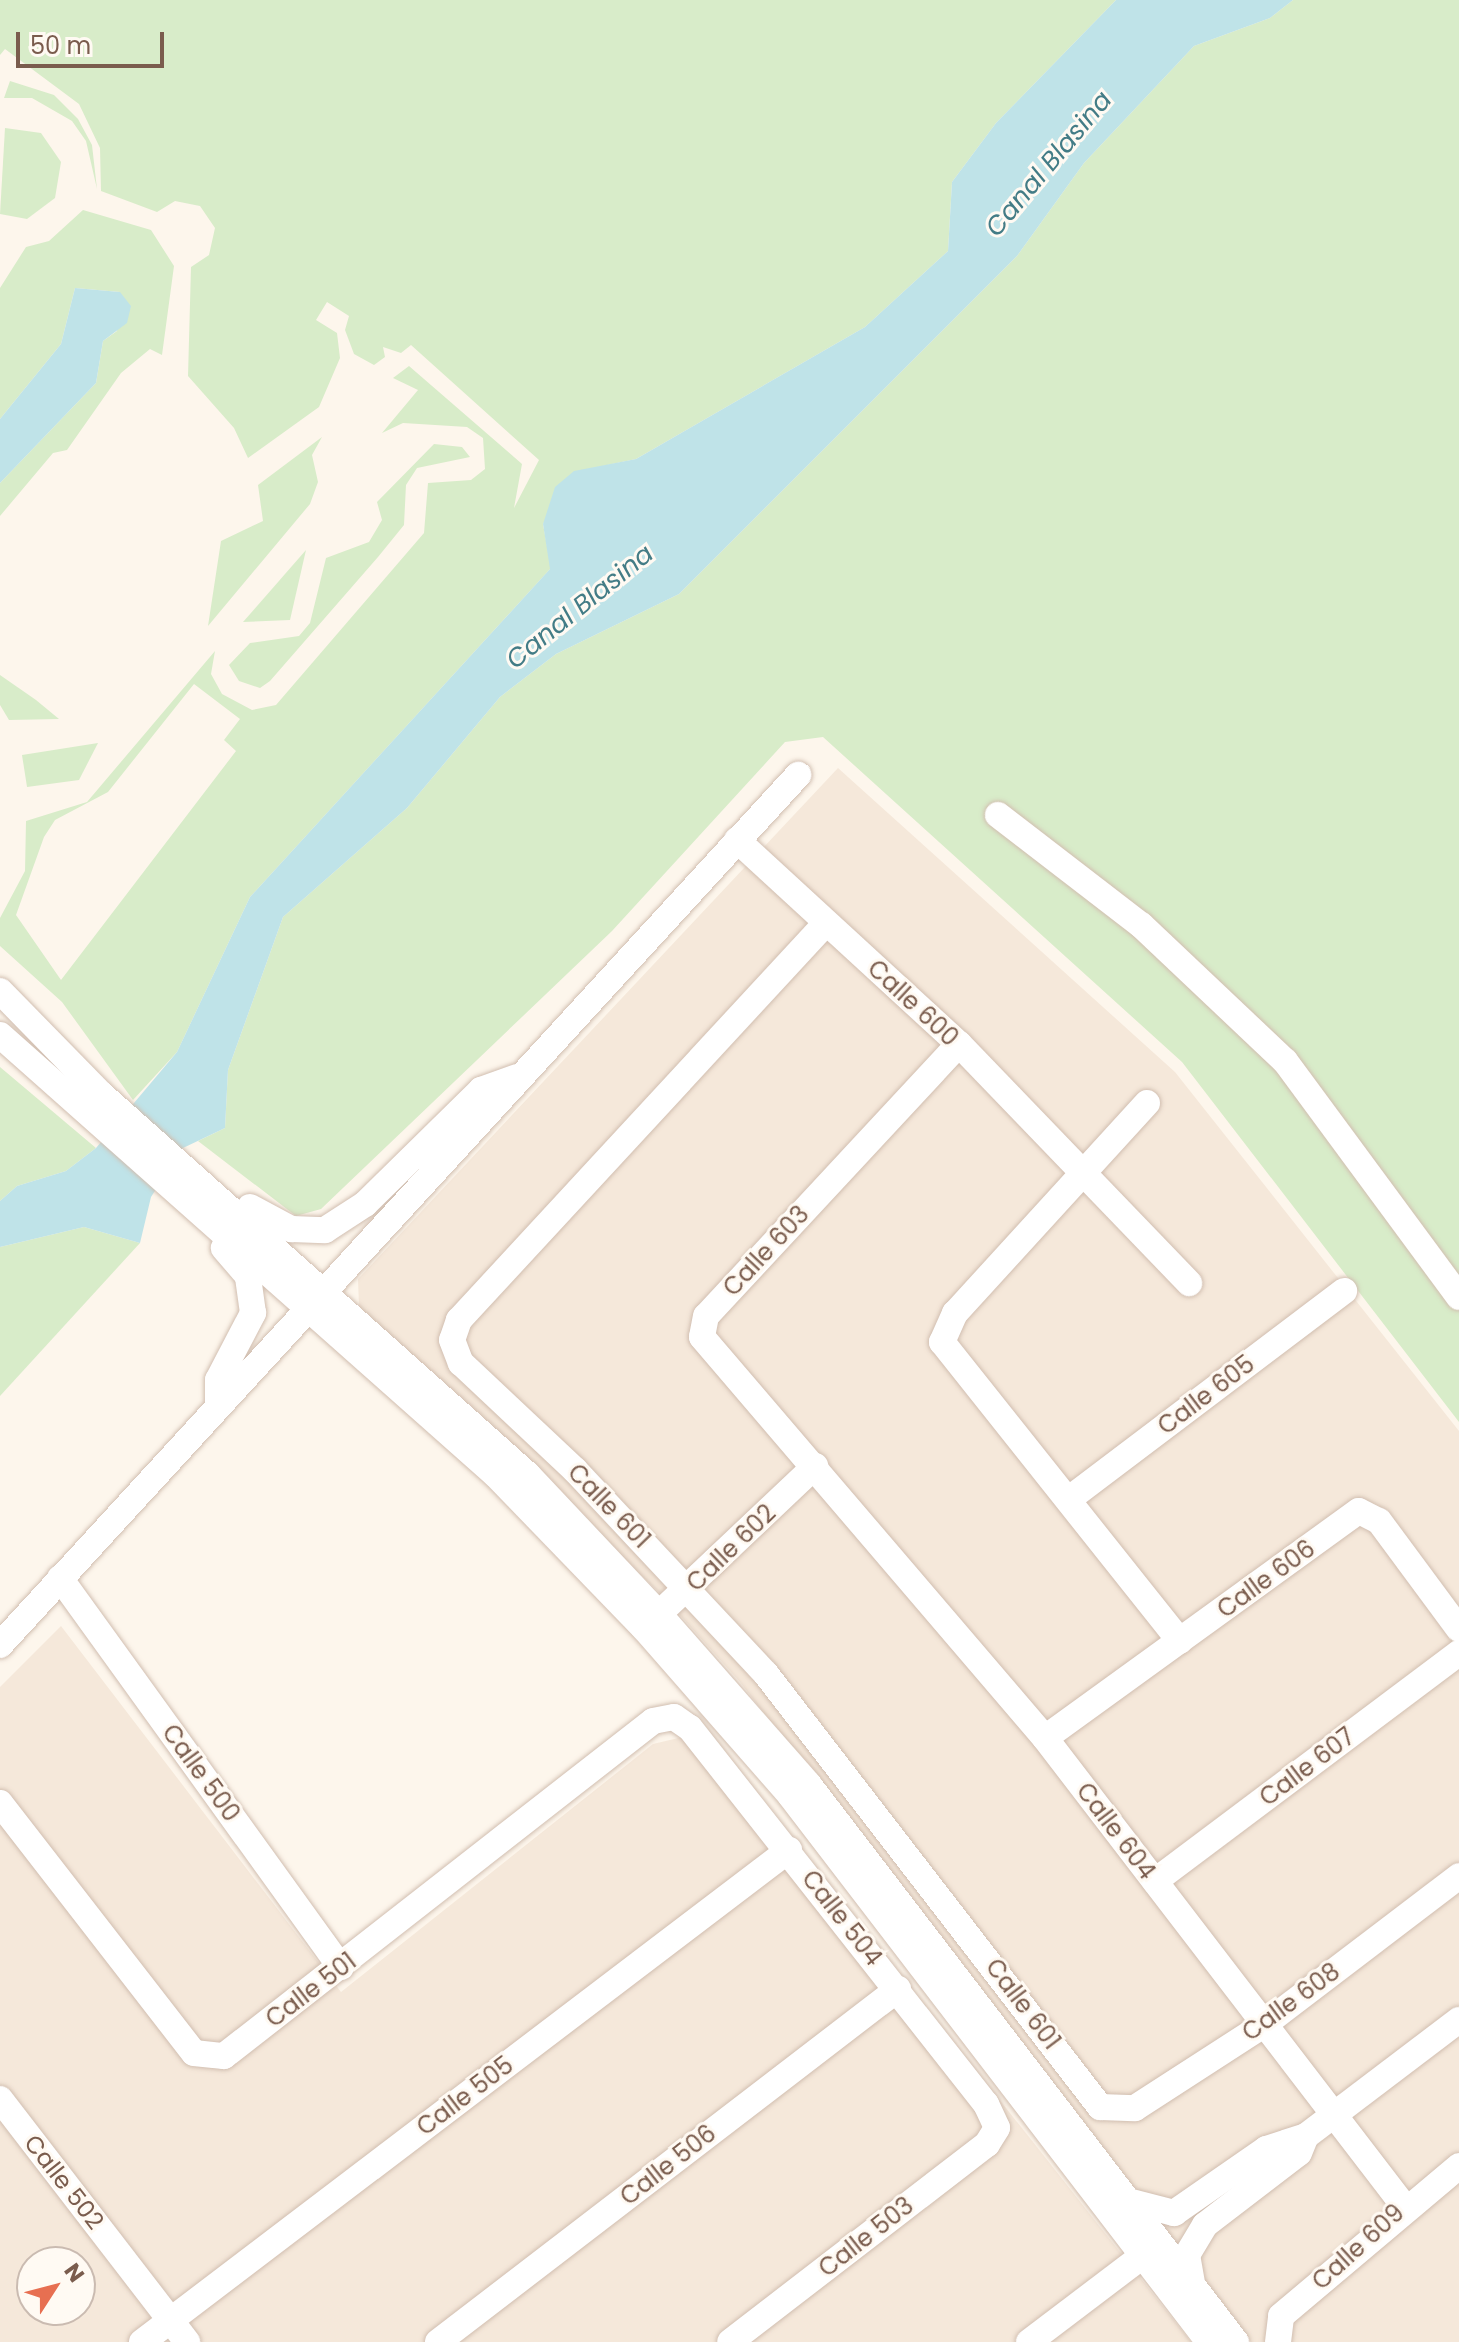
<!DOCTYPE html>
<html>
<head>
<meta charset="utf-8">
<style>
	body { margin:0 }
	#map { position:relative; width:1459px; height:2342px; overflow:hidden; background:#fdf6ec; font-family:Poppins,sans-serif }
	div>[style] { position:absolute }
	[style*='--x'] { left:calc(var(--x)*1px); top:calc(var(--y)*1px); width:calc(var(--w)*1px); rotate:calc(var(--a)*1deg) }
	.residential>* { inset:0; background:#f5e8da }
	.green>* { inset:0; background:#d8ecc9 }
	.water>* { inset:0; background:#bfe3e8 }
	.roads { filter:drop-shadow(0 0 2px #d1beb0) drop-shadow(0 0 2px #d1beb0) }
	.minor>* { height:26px; margin:-13px; padding:0 13px; transform-origin:13px; border-radius:13px; background:#fff }
	span { translate:-50% -50%; white-space:nowrap; text-align:center; line-height:1.15; -webkit-text-stroke:6px #fffaf3; paint-order:stroke }
	.street-label { font-size:24px; color:#7a5c4d }
	.water-label { font-size:26px; color:#437c86; font-style:italic }
	.north { position:absolute; left:16px; top:2246px; width:80px; height:80px; box-sizing:border-box; background:#fffaf3; border:2px solid #cabbb1; border-radius:50%; rotate:54deg; font-size:22px; font-weight:700; line-height:32px; text-align:center; color:#7a5c4d }
	.north::after { content:''; display:block; margin:auto; width:28px; height:36px; background:#e76f51; clip-path:polygon(50% 0,100% 100%,50% 72%,0 100%) }
	.scale { position:absolute; left:16px; top:32px; width:148px; height:36px; box-sizing:border-box; border:4px solid #7a5c4d; border-top:0; padding-left:10px; font-size:24px; line-height:28px; white-space:nowrap; color:#7a5c4d; -webkit-text-stroke:6px #fffaf3; paint-order:stroke }
</style>
</head>
<body>
<div id="map">
	<div class="residential">
		<i style="clip-path:polygon(838px 768px,1175px 1072px,1459px 1431px,1459px 2342px,1251px 2342px,740px 1682px,662px 1595px,359px 1307px,358px 1279px)"></i>
		<i style="clip-path:polygon(evenodd,61px 1626px,341px 1992px,653px 1744px,708px 1731px,1191px 2342px,0 2342px,0 1687px,61px 1626px,32px 2262px,80px 2262px,80px 2310px,32px 2310px,32px 2262px)"></i>
	</div>
	<div class="green">
		<i style="clip-path:polygon(evenodd,0 0,1116px 0,996px 123px,952px 182px,948px 251px,865px 327px,636px 459px,574px 472px,543px 524px,551px 568px,250px 897px,177px 1052px,133px 1100px,62px 1002px,0 946px,0 918px,25px 871px,26px 821px,87px 802px,215px 651px,211px 674px,222px 694px,252px 710px,276px 705px,424px 533px,428px 483px,471px 480px,485px 469px,483px 438px,467px 427px,403px 423px,382px 433px,418px 390px,393px 378px,409px 366px,522px 464px,514px 508px,539px 460px,411px 345px,401px 353px,383px 347px,385px 357px,374px 365px,354px 354px,345px 330px,349px 316px,327px 302px,316px 320px,337px 333px,340px 358px,319px 407px,248px 458px,234px 428px,188px 376px,191px 267px,209px 255px,215px 228px,200px 206px,175px 201px,157px 212px,101px 191px,100px 148px,79px 104px,5px 49px,0 55px,0 0,194px 684px,240px 719px,224px 740px,236px 751px,61px 980px,16px 915px,44px 837px,55px 820px,108px 792px,194px 684px)"></i>
		<i style="clip-path:polygon(1293px 0,1459px 0,1459px 1422px,1182px 1062px,823px 737px,785px 742px,612px 931px,321px 1209px,296px 1216px,198px 1141px,225px 1128px,228px 1070px,283px 917px,407px 808px,500px 697px,556px 654px,679px 594px,1017px 256px,1084px 163px,1194px 46px,1270px 18px)"></i>
		<i style="clip-path:polygon(10px 81px,54px 95px,78px 119px,92px 145px,97px 189px,86px 141px,72px 121px,32px 98px,4px 98px)"></i>
		<i style="clip-path:polygon(5px 128px,41px 133px,61px 162px,55px 198px,27px 219px,0 214px)"></i>
		<i style="clip-path:polygon(83px 210px,151px 230px,174px 266px,162px 355px,150px 349px,121px 373px,67px 450px,53px 453px,0 516px,0 483px,96px 383px,103px 341px,117px 331px,120px 292px,75px 288px,61px 344px,0 419px,0 288px,26px 247px,49px 241px)"></i>
		<i style="clip-path:polygon(322px 437px,312px 455px,318px 482px,310px 504px,208px 626px,221px 541px,263px 521px,258px 485px)"></i>
		<i style="clip-path:polygon(434px 444px,462px 447px,470px 457px,417px 468px,406px 485px,404px 525px,378px 557px,270px 681px,260px 688px,239px 681px,229px 665px,250px 643px,299px 636px,310px 623px,326px 558px,369px 542px,382px 520px,377px 502px)"></i>
		<i style="clip-path:polygon(306px 550px,290px 620px,243px 622px)"></i>
		<i style="clip-path:polygon(0 675px,36px 700px,59px 719px,9px 720px,0 705px)"></i>
		<i style="clip-path:polygon(98px 743px,79px 780px,27px 787px,22px 755px)"></i>
		<i style="clip-path:polygon(0 1067px,96px 1148px,66px 1171px,17px 1186px,0 1201px)"></i>
		<i style="clip-path:polygon(84px 1227px,140px 1243px,0 1396px,0 1247px)"></i>
	</div>
	<div class="water">
		<i style="clip-path:polygon(1116px 0,1293px 0,1270px 18px,1194px 46px,1084px 163px,1017px 256px,679px 594px,556px 654px,500px 697px,407px 808px,283px 917px,228px 1070px,225px 1128px,183px 1148px,151px 1197px,140px 1243px,84px 1227px,0 1247px,0 1201px,17px 1186px,66px 1171px,96px 1148px,177px 1052px,250px 897px,550px 569px,543px 524px,555px 487px,574px 471px,636px 459px,865px 327px,948px 251px,952px 182px,996px 123px)"></i>
		<i style="clip-path:polygon(75px 288px,120px 292px,131px 306px,127px 323px,103px 341px,96px 383px,0 483px,0 419px,61px 344px)"></i>
	</div>
	<div class="roads">
		<div class="minor">
			<i style="--x:998;--y:815;--w:180;--a:37.6"></i>
			<i style="--x:1141;--y:925;--w:198;--a:43.4"></i>
			<i style="--x:1285;--y:1061;--w:293;--a:53.6"></i>
			<i style="--x:737;--y:840;--w:301;--a:42.6"></i>
			<i style="--x:959;--y:1044;--w:332;--a:46.1"></i>
			<i style="--x:826;--y:923;--w:541;--a:132.75"></i>
			<i style="--x:459;--y:1320;--w:21;--a:109"></i>
			<i style="--x:452;--y:1340;--w:25;--a:69"></i>
			<i style="--x:461;--y:1363;--w:156;--a:43.2"></i>
			<i style="--x:575;--y:1470;--w:279;--a:46.9"></i>
			<i style="--x:766;--y:1674;--w:547;--a:52.35"></i>
			<i style="--x:1100;--y:2107;--w:35;--a:2"></i>
			<i style="--x:1135;--y:2108;--w:155;--a:-32.9"></i>
			<i style="--x:1265;--y:2024;--w:244;--a:-37.3"></i>
			<i style="--x:0;--y:991;--w:146;--a:45.6"></i>
			<i style="--x:102;--y:1095;--w:571;--a:41.73"></i>
			<i style="--x:528;--y:1475;--w:191;--a:46.7"></i>
			<i style="--x:659;--y:1614;--w:227;--a:48.7"></i>
			<i style="--x:809;--y:1785;--w:702;--a:52.53"></i>
			<i style="--x:0;--y:1035;--w:663;--a:41.58"></i>
			<i style="--x:496;--y:1475;--w:213;--a:46"></i>
			<i style="--x:644;--y:1628;--w:222;--a:48.8"></i>
			<i style="--x:790;--y:1795;--w:689;--a:52.55"></i>
			<i style="--x:959;--y:1044;--w:371;--a:132.9"></i>
			<i style="--x:706;--y:1316;--w:21;--a:101"></i>
			<i style="--x:702;--y:1337;--w:528;--a:49.46"></i>
			<i style="--x:1045;--y:1738;--w:590;--a:52.51"></i>
			<i style="--x:1147;--y:1103;--w:285;--a:132.4"></i>
			<i style="--x:955;--y:1313;--w:32;--a:114"></i>
			<i style="--x:942;--y:1342;--w:382;--a:51.5"></i>
			<i style="--x:250;--y:1207;--w:47;--a:28.2"></i>
			<i style="--x:291;--y:1229;--w:34;--a:2"></i>
			<i style="--x:325;--y:1230;--w:48;--a:-33"></i>
			<i style="--x:365;--y:1204;--w:163;--a:-44.5"></i>
			<i style="--x:481;--y:1090;--w:37;--a:-20"></i>
			<i style="--x:218;--y:1405;--w:25;--a:-90"></i>
			<i style="--x:218;--y:1380;--w:76;--a:-62.4"></i>
			<i style="--x:253;--y:1313;--w:37;--a:-98"></i>
			<i style="--x:248;--y:1276;--w:37;--a:-131"></i>
			<i style="--x:1069;--y:1499;--w:345;--a:-37.1"></i>
			<i style="--x:60;--y:1578;--w:480;--a:54.2"></i>
			<i style="--x:646;--y:1626;--w:233;--a:-43.4"></i>
			<i style="--x:0;--y:1645;--w:1181;--a:-47.47"></i>
			<i style="--x:1045;--y:1738;--w:387;--a:-35.9"></i>
			<i style="--x:1359;--y:1511;--w:22;--a:27"></i>
			<i style="--x:1379;--y:1521;--w:134;--a:53.5"></i>
			<i style="--x:0;--y:1803;--w:316;--a:52.2"></i>
			<i style="--x:194;--y:2053;--w:30;--a:6"></i>
			<i style="--x:224;--y:2056;--w:544;--a:-37.99"></i>
			<i style="--x:653;--y:1721;--w:21;--a:-11"></i>
			<i style="--x:674;--y:1717;--w:19;--a:35"></i>
			<i style="--x:690;--y:1728;--w:479;--a:51.8"></i>
			<i style="--x:986;--y:2104;--w:26;--a:65"></i>
			<i style="--x:997;--y:2128;--w:19;--a:122"></i>
			<i style="--x:987;--y:2144;--w:324;--a:142.4"></i>
			<i style="--x:1155;--y:1881;--w:380;--a:-36.9"></i>
			<i style="--x:0;--y:2099;--w:307;--a:52.4"></i>
			<i style="--x:1128;--y:2201;--w:48;--a:14.6"></i>
			<i style="--x:1174;--y:2213;--w:112;--a:-34.8"></i>
			<i style="--x:1266;--y:2149;--w:42;--a:-18"></i>
			<i style="--x:1192;--y:2283;--w:28;--a:-100"></i>
			<i style="--x:1187;--y:2255;--w:35;--a:-59"></i>
			<i style="--x:1205;--y:2225;--w:118;--a:-37.5"></i>
			<i style="--x:1299;--y:2153;--w:18;--a:-68"></i>
			<i style="--x:1306;--y:2136;--w:192;--a:-37.2"></i>
			<i style="--x:142;--y:2342;--w:813;--a:-37.25"></i>
			<i style="--x:438;--y:2342;--w:580;--a:-37.5"></i>
			<i style="--x:1029;--y:2342;--w:161;--a:-37.2"></i>
			<i style="--x:1278;--y:2342;--w:26;--a:-83"></i>
			<i style="--x:1281;--y:2316;--w:233;--a:-40.1"></i>
		</div>
	</div>
	<div class="street-label">
		<span style="left:913px;top:1003px;rotate:43deg">Calle 600</span>
		<span style="left:766px;top:1251px;rotate:-47deg">Calle 603</span>
		<span style="left:1206px;top:1395px;rotate:-37deg">Calle 605</span>
		<span style="left:609px;top:1506px;rotate:46deg">Calle 601</span>
		<span style="left:731px;top:1548px;rotate:-44deg">Calle 602</span>
		<span style="left:1266px;top:1579px;rotate:-36deg">Calle 606</span>
		<span style="left:1307px;top:1767px;rotate:-37deg">Calle 607</span>
		<span style="left:201px;top:1773px;rotate:54deg">Calle 500</span>
		<span style="left:1116px;top:1831px;rotate:53deg">Calle 604</span>
		<span style="left:842px;top:1918px;rotate:52deg">Calle 504</span>
		<span style="left:311px;top:1990px;rotate:-37deg">Calle 501</span>
		<span style="left:1291px;top:2002px;rotate:-36deg">Calle 608</span>
		<span style="left:1023px;top:2004px;rotate:53deg">Calle 601</span>
		<span style="left:465px;top:2096px;rotate:-37deg">Calle 505</span>
		<span style="left:668px;top:2165px;rotate:-38deg">Calle 506</span>
		<span style="left:64px;top:2182px;rotate:52deg">Calle 502</span>
		<span style="left:866px;top:2237px;rotate:-38deg">Calle 503</span>
		<span style="left:1358px;top:2247px;rotate:-42deg">Calle 609</span>
	</div>
	<div class="water-label">
		<span style="left:1049px;top:164px;rotate:-50deg">Canal Blasina</span>
		<span style="left:580px;top:607px;rotate:-39deg">Canal Blasina</span>
	</div>
	<div class="north">N</div>
	<div class="scale">50 m</div>
</div>
</body>
</html>
